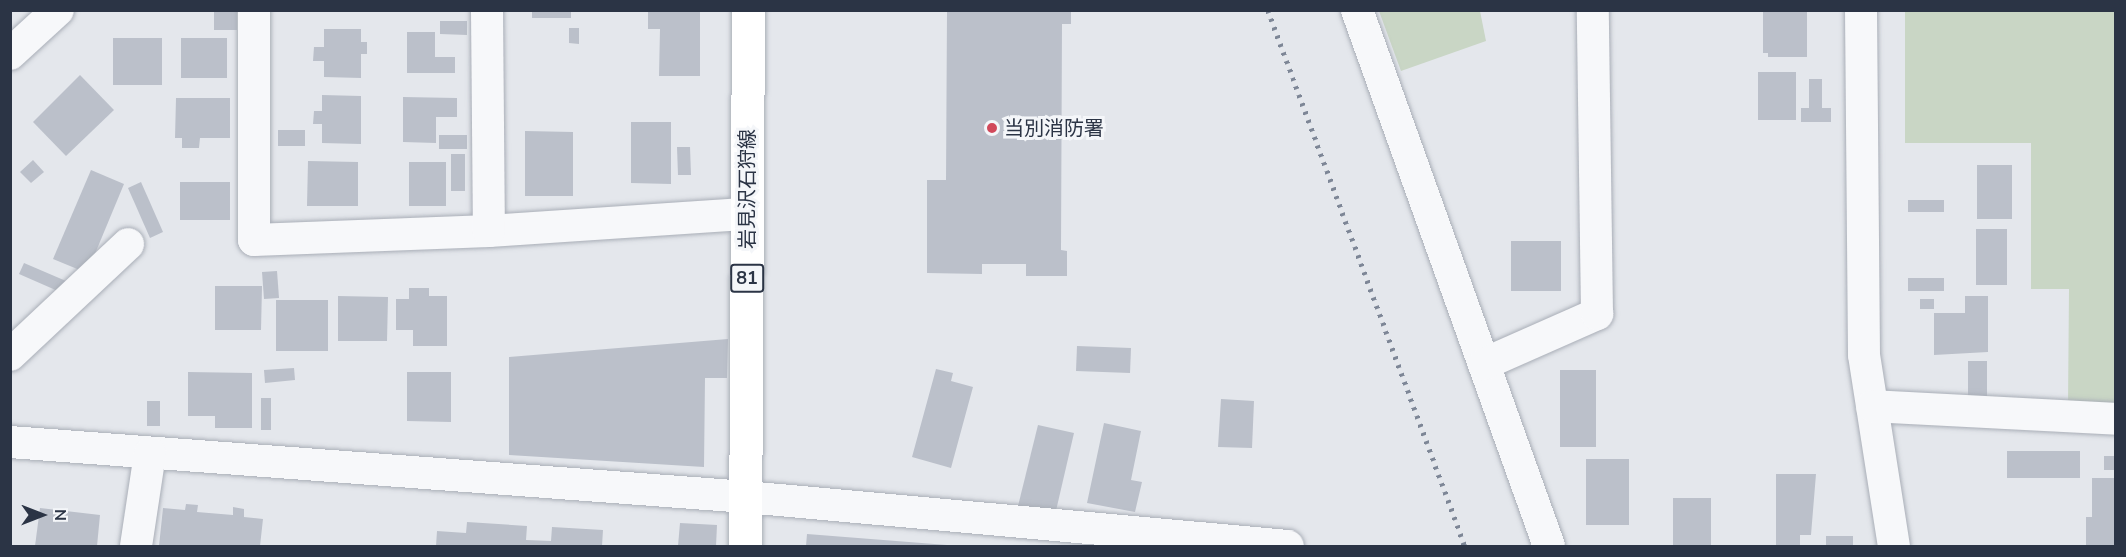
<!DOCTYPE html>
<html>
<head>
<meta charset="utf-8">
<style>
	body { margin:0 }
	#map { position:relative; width:2126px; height:557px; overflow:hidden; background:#e4e7ec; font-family:"Nunito Sans","Noto Sans JP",sans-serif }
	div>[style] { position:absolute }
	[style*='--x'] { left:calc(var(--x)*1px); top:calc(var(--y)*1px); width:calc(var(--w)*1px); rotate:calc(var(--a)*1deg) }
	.green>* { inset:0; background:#c9d6c5 }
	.building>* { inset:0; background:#bbc0ca }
	.roads { filter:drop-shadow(0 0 2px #a9aeb7) drop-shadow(0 0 2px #a9aeb7) }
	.street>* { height:32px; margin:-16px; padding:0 16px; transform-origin:16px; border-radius:16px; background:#f7f8fa }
	.primary>* { height:33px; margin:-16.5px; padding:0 16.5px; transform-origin:16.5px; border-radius:16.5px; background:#fff }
	.rail>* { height:4.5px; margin-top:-2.25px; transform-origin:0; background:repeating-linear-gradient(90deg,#7d8696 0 3px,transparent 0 9px) }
	.dots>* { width:16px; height:16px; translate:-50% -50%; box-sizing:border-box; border:3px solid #f4f6f9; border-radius:50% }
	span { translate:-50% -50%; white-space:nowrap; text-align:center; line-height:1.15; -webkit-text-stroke:6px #f4f6f9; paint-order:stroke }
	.shield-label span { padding:2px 4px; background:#f4f6f9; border:2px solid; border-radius:4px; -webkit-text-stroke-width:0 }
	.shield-label { font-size:18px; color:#2b3445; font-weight:700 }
	.poi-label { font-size:20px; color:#2b3445 }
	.left { translate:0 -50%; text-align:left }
	.street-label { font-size:20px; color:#2b3445 }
	.frame { position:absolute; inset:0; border:12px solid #2b3445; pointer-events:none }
	.north { position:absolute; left:12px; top:485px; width:60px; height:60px; -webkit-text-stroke:4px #f4f6f9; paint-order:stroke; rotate:90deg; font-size:16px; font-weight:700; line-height:24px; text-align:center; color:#2b3445 }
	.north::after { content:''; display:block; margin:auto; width:21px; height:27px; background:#2b3445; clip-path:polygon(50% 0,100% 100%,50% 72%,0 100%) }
</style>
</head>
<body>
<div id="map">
	<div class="green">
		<i style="clip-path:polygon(1379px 11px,1480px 11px,1486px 41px,1401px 71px)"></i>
		<i style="clip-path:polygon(1905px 11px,2115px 11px,2115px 404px,2068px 404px,2069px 289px,2031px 289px,2031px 143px,1905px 143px)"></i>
	</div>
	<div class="building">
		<i style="clip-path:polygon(214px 10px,237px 10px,237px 30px,214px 30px)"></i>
		<i style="clip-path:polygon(532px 10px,571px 10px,571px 18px,532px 18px)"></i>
		<i style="clip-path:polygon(648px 10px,700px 10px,700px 76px,659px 76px,660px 29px,648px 29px)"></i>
		<i style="clip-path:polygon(1071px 10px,1071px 24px,1062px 24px,1061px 250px,1067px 251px,1067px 276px,1026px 276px,1026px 264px,982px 264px,982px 274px,927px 273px,927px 180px,946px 180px,947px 11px)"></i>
		<i style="clip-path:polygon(1763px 10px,1807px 10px,1807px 57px,1768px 57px,1768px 53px,1763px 53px)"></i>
		<i style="clip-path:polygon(440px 21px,467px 21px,467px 35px,440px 34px)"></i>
		<i style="clip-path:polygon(569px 28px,579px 28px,579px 44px,569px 43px)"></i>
		<i style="clip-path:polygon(324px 29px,361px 29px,361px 42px,367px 42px,367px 54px,361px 54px,361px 78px,324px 77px,324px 61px,313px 61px,314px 47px,324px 47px)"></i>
		<i style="clip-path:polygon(407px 32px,435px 32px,435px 57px,455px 57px,455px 73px,407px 73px)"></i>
		<i style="clip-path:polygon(113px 38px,162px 38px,162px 85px,113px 85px)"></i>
		<i style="clip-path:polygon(181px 38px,227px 38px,227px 78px,181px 78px)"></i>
		<i style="clip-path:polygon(1758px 72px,1796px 72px,1796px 120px,1758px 120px)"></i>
		<i style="clip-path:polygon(80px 75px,114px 110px,66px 156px,33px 122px)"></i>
		<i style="clip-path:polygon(1809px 79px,1822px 79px,1822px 108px,1831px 108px,1831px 122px,1801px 122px,1801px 108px,1809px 108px)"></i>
		<i style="clip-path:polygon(322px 95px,361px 96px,361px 144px,322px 143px,322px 124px,313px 124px,314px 111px,322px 111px)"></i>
		<i style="clip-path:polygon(403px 97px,457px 98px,457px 117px,436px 117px,436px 143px,403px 142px)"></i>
		<i style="clip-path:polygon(176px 98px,230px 98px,230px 138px,200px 138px,199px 148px,182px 148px,182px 138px,175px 138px)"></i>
		<i style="clip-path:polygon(631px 122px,671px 122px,671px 184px,631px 183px)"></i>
		<i style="clip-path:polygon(278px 130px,305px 130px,305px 146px,278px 146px)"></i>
		<i style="clip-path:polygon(525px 131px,573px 132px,573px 196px,525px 196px)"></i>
		<i style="clip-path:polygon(439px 135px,467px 135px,467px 149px,439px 149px)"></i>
		<i style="clip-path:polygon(677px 147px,690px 147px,691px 175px,678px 175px)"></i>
		<i style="clip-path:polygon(451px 154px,465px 154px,465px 191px,451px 191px)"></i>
		<i style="clip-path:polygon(33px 160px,44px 172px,31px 183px,20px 172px)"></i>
		<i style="clip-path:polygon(308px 161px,358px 162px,358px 206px,307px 206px)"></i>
		<i style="clip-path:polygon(409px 162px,446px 162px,446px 206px,409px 206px)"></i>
		<i style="clip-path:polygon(1977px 165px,2012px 165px,2012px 219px,1977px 219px)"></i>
		<i style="clip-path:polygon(91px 170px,124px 184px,87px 273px,53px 259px)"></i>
		<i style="clip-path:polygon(141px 182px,163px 232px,150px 238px,128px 188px)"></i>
		<i style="clip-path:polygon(180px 182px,230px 182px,230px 220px,180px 220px)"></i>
		<i style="clip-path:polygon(1908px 200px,1944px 200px,1944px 212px,1908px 212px)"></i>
		<i style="clip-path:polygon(1976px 229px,2007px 229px,2007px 285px,1976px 285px)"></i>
		<i style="clip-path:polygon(1511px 241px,1561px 241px,1561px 291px,1511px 291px)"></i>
		<i style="clip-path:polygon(24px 263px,73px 284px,67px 295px,19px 274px)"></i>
		<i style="clip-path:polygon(277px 271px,279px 298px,264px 299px,262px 272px)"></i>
		<i style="clip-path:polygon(1908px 278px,1944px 278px,1944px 291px,1908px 291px)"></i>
		<i style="clip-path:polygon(215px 286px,262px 286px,261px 330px,215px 330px)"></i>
		<i style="clip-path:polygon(409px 288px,429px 288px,429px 296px,447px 296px,447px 346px,413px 346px,413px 330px,396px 330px,396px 299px,409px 299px)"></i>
		<i style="clip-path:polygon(338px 296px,388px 297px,387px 341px,338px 341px)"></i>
		<i style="clip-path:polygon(1965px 296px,1988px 296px,1988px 352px,1934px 355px,1934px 313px,1965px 313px)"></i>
		<i style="clip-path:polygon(1920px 299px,1934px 299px,1934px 309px,1920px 309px)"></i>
		<i style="clip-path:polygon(276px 300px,328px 300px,328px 351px,276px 351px)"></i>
		<i style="clip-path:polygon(728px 339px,727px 378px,705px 378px,704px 467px,509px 455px,509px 357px)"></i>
		<i style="clip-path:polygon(1077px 346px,1131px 348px,1130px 373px,1076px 371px)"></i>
		<i style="clip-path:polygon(1968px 361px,1987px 361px,1987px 396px,1968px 396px)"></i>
		<i style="clip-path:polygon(294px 368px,295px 380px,265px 383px,264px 370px)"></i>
		<i style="clip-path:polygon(936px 369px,953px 373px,951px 381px,973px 387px,951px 468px,912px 457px)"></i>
		<i style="clip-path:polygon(1560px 370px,1596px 370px,1596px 447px,1560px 447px)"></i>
		<i style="clip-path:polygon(188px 372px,252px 373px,252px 428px,215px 428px,215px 416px,188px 416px)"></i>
		<i style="clip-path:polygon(407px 372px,451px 372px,451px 422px,407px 421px)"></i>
		<i style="clip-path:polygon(261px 398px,271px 398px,271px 430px,261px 430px)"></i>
		<i style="clip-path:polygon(1221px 399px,1254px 401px,1252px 448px,1218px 447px)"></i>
		<i style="clip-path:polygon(147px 401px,160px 401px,160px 426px,147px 426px)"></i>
		<i style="clip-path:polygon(1104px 423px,1141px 431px,1131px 480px,1142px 482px,1135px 512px,1087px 503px)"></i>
		<i style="clip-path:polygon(1038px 425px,1074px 433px,1055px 515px,1018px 506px)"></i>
		<i style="clip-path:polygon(2007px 451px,2080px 451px,2080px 478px,2007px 478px)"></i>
		<i style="clip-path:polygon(2104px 456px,2116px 456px,2116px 470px,2104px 470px)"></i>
		<i style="clip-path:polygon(1586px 459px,1629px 459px,1629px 525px,1586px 525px)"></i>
		<i style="clip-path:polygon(1776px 474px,1816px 474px,1811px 535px,1800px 535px,1800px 546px,1776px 546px)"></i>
		<i style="clip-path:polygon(2092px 478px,2116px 478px,2116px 546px,2086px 546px,2086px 517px,2092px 517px)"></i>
		<i style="clip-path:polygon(1673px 498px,1711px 498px,1711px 546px,1673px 546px)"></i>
		<i style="clip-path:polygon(186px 504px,198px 505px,197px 512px,233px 515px,233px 507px,244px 509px,244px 517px,263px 519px,260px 546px,159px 546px,163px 508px,185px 510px)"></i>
		<i style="clip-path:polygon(40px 508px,100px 515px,97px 546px,35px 546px)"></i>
		<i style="clip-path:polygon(467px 522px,527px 526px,526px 540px,551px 541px,552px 527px,603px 530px,602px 546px,436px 546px,437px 531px,466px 533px)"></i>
		<i style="clip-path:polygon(680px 523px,717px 525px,716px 546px,678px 546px)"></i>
		<i style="clip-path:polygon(807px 534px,947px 545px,947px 546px,806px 546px)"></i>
		<i style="clip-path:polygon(1826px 536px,1853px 536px,1853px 546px,1826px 546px)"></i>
	</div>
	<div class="roads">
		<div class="street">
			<i style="--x:254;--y:10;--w:230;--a:90"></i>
			<i style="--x:254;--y:240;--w:235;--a:-2.2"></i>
			<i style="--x:489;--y:231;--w:259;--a:-3.8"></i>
			<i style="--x:487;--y:10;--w:221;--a:89.5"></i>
			<i style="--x:1357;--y:10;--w:569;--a:70.29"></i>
			<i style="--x:1861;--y:10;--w:345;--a:89.5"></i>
			<i style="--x:1864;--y:355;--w:193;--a:81.1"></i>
			<i style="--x:10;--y:54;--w:65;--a:-42.5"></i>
			<i style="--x:10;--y:355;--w:162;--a:-43.2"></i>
			<i style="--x:1484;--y:364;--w:124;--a:-23.9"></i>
			<i style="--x:1597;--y:314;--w:304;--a:-90.8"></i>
			<i style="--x:1872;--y:406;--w:244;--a:3"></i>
			<i style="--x:10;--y:442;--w:738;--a:4.27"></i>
			<i style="--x:746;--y:497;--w:544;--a:5.17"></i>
			<i style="--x:136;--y:546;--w:94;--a:-81.4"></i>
		</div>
		<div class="primary">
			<i style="--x:745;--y:546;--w:536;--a:-89.68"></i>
		</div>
	</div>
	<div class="rail">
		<i style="--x:1268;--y:10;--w:571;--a:69.82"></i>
	</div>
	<div class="dots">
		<i style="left:992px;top:128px;background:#d1495b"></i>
	</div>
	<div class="shield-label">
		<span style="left:747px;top:278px">81</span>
	</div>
	<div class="poi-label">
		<span class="left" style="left:1004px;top:128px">当別消防署</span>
	</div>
	<div class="street-label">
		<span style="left:747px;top:189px;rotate:-90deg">岩見沢石狩線</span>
	</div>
	<div class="frame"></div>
	<div class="north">N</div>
</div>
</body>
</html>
